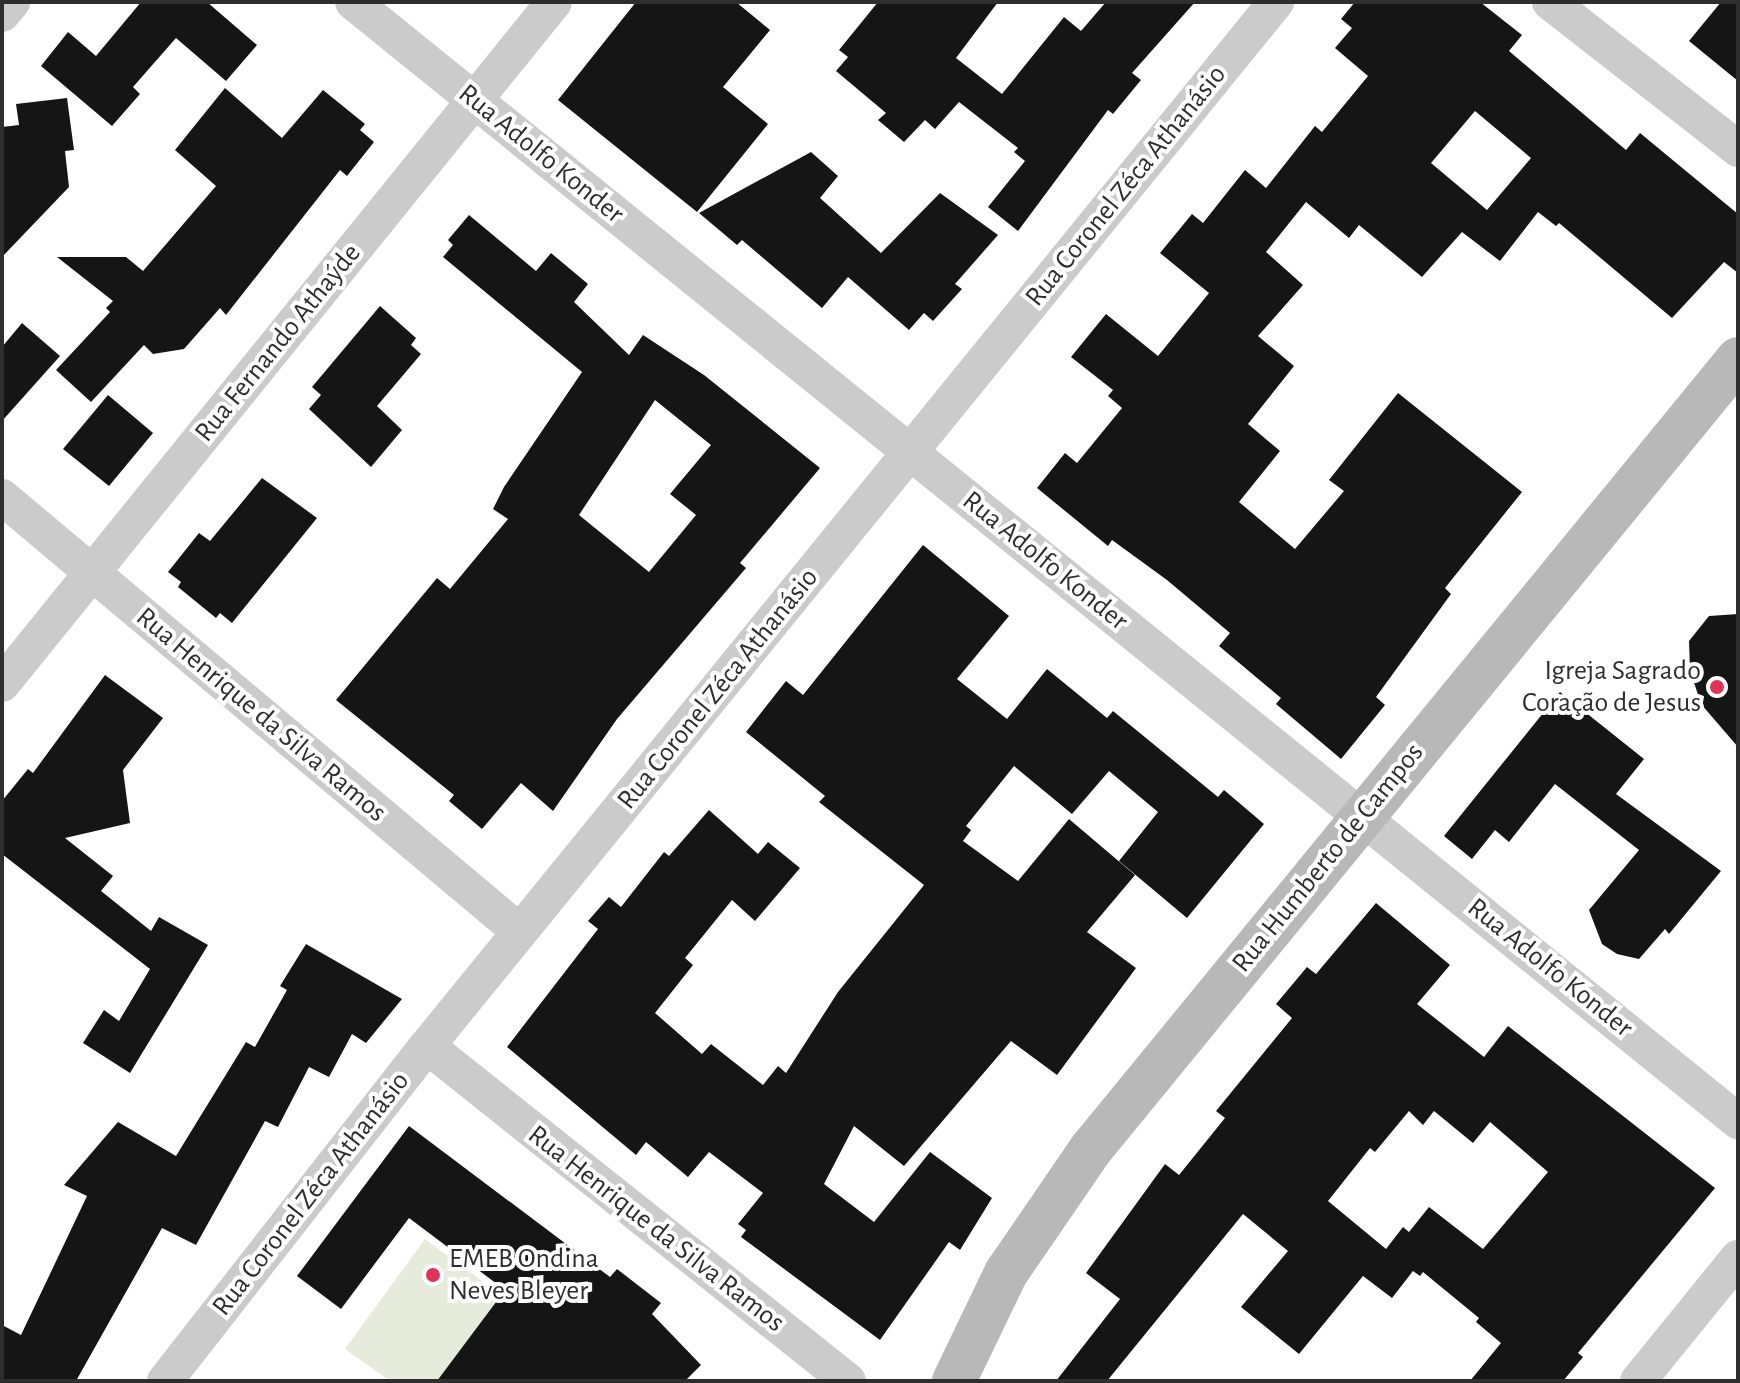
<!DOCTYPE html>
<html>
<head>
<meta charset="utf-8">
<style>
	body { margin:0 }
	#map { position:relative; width:1740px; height:1383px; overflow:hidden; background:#fff; font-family:"Alegreya Sans",sans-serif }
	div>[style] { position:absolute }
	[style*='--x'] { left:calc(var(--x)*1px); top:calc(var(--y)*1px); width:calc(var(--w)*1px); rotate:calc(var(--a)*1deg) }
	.green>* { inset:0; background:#e6ebdc }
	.building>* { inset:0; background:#151515 }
	.minor>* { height:36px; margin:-18px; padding:0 18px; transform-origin:18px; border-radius:18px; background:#cbcbcb }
	.secondary>* { height:44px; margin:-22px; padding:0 22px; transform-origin:22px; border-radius:22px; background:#b8b8b8 }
	.dots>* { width:22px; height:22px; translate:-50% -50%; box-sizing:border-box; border:4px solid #fff; border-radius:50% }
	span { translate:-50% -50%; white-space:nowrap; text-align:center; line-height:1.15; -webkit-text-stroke:8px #fff; paint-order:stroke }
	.street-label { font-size:28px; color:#2e2e2e }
	.poi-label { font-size:28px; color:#2e2e2e }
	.right { translate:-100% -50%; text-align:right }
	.left { translate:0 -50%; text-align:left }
	.frame { position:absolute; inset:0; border:4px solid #2e2e2e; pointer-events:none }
</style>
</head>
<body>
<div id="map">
	<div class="green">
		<i style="clip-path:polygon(425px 1239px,501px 1295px,439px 1381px,390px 1381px,345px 1349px)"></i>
	</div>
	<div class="building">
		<i style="clip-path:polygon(141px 2px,207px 2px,257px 45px,226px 81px,176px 38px,133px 87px,140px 94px,112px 126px,41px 66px,68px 32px,96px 56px)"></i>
		<i style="clip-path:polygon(636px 2px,736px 2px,770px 30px,723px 87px,768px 124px,697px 212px,558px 100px)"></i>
		<i style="clip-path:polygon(878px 2px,998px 2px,956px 58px,1002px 94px,1064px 17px,1081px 31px,1106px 2px,1195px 2px,1132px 73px,1141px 80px,1113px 114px,1108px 110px,1018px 231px,988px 207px,1025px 161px,1014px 152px,1018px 148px,959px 102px,935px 129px,925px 120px,904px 142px,878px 120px,886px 113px,836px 71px,848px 57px,839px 50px)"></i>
		<i style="clip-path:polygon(evenodd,1355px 2px,1480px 2px,1522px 35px,1509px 51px,1626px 150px,1640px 133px,1738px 214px,1738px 273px,1724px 262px,1672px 318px,1559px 223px,1556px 226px,1538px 212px,1500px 261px,1462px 232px,1422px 277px,1359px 225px,1349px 238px,1306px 202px,1266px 252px,1303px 285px,1258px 336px,1294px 366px,1248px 424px,1280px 451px,1239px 502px,1295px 549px,1344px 491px,1329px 480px,1398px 393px,1522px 492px,1445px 588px,1451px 594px,1376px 697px,1385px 705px,1341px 759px,1276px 704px,1281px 698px,1219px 646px,1230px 633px,1167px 580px,1112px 540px,1108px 546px,1037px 488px,1065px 453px,1077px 463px,1122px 408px,1108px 396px,1113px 390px,1071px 357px,1106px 314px,1158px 356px,1209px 293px,1160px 253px,1192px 214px,1203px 223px,1245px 170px,1266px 188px,1315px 126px,1322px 132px,1368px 76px,1335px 48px,1352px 28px,1341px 19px,1355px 2px,1475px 111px,1531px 158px,1487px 210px,1431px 163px,1475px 111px)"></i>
		<i style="clip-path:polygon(1721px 2px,1738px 2px,1738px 81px,1689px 41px)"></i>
		<i style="clip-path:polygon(225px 88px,282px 138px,323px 90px,365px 124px,360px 130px,374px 142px,347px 176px,340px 170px,226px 315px,220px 308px,184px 349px,153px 354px,144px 345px,91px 402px,56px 370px,110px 312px,106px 308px,113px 301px,57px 257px,126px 257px,143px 271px,216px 186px,175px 150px)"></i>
		<i style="clip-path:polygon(67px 98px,74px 150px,65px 151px,69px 187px,2px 257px,2px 127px,19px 125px,16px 104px)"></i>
		<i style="clip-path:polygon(811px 152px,838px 176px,820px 198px,881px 253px,940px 193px,998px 235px,955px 284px,962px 289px,933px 321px,924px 313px,909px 330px,848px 277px,822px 308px,742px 240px,737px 245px,699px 213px)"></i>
		<i style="clip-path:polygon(evenodd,469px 215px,536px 271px,551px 253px,588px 284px,574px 302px,629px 355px,643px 335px,704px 375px,820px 468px,740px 563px,746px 568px,617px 719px,553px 811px,521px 783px,482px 829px,449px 801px,454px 795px,336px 700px,437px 578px,450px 589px,508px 519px,493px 509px,504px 487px,582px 372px,443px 257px,453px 245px,448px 240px,469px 215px,655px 400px,711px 445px,670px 494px,696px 515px,649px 572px,579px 515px,655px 400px)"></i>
		<i style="clip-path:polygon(380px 306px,416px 338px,411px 345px,421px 354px,377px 406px,402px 430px,371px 467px,309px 409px,321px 395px,312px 387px)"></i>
		<i style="clip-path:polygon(22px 323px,60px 356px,2px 421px,2px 347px)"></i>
		<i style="clip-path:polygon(108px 395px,153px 433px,109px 486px,63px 449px)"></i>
		<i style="clip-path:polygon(262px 478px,317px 518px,232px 623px,220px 613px,216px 618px,178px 587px,181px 582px,168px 572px,199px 533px,210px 541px)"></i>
		<i style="clip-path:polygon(923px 545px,1009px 616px,957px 679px,1007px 719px,1047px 669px,1107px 718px,1113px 711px,1218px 797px,1224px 790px,1264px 824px,1187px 918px,1119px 861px,1158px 812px,1109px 771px,1072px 814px,1014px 766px,966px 826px,971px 830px,963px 841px,1018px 881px,1069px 819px,1135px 875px,1087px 932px,1136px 968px,1057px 1075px,1011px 1041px,904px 1166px,854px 1126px,824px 1184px,874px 1222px,930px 1152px,992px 1198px,960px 1250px,949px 1242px,880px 1340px,741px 1237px,746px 1230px,738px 1224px,763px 1193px,709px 1152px,688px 1177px,646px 1142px,636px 1155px,507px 1047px,598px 929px,588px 921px,609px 897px,621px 907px,664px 852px,669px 856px,709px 810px,758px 854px,768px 842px,800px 868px,755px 921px,732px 900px,685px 958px,693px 965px,655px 1013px,702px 1054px,711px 1044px,763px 1085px,778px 1066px,786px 1073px,838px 992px,924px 885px,819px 802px,825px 796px,746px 732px,786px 681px,803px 695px)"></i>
		<i style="clip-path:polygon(1738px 614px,1738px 747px,1701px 704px,1690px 670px,1689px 641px,1709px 616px)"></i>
		<i style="clip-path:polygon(105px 675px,163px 718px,123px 770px,130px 823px,65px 838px,113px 876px,101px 891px,151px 931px,159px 917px,208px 945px,130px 1073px,83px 1043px,104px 1010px,119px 1021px,150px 969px,2px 854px,2px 801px,28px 769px,33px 773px)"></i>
		<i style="clip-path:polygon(1560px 692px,1644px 759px,1616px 794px,1721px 871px,1669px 934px,1665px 929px,1639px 959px,1617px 954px,1602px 944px,1589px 910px,1639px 850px,1555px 784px,1509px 842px,1495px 830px,1472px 859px,1444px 836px)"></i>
		<i style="clip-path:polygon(evenodd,1376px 903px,1450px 965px,1417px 1004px,1484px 1057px,1508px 1026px,1715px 1188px,1578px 1353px,1583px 1357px,1563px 1381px,1470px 1381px,1501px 1343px,1476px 1322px,1479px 1318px,1423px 1272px,1420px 1276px,1413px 1271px,1392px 1298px,1363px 1276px,1299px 1354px,1241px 1307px,1288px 1251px,1243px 1214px,1107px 1381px,1056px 1381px,1120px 1299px,1086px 1273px,1165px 1164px,1179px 1175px,1225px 1118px,1216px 1111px,1292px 1018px,1276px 1004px,1307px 967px,1316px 974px,1376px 903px,1409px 1111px,1423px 1125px,1434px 1111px,1473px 1143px,1490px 1122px,1548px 1172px,1483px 1249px,1429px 1207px,1409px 1232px,1403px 1227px,1386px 1249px,1328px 1201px,1370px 1148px,1375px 1152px,1409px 1111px)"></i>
		<i style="clip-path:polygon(306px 944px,402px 999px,366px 1043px,352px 1034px,329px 1077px,309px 1067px,278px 1127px,265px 1121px,196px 1245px,162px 1228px,76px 1381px,2px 1381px,2px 1325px,21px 1335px,87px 1196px,64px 1185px,118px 1122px,176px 1156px,246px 1042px,255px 1047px,287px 990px,280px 986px)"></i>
		<i style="clip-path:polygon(409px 1126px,610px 1277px,617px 1269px,661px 1303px,652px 1314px,701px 1365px,685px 1381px,437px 1381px,505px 1290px,409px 1218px,341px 1309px,297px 1276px)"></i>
	</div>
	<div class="minor">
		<i style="--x:353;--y:2;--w:1781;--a:38.94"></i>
		<i style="--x:1550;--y:2;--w:239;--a:38"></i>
		<i style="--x:2;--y:14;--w:16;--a:-50"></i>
		<i style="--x:2;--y:497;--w:676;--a:40.02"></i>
		<i style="--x:2;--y:684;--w:877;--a:-51.01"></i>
		<i style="--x:427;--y:1046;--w:538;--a:38.51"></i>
		<i style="--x:165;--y:1381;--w:425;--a:-52"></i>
		<i style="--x:427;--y:1046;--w:1346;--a:-50.88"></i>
		<i style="--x:1638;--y:1381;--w:159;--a:-50.9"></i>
	</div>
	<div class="secondary">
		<i style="--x:954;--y:1381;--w:120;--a:-64.3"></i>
		<i style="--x:1006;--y:1273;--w:150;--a:-55.6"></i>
		<i style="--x:1091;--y:1149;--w:1021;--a:-50.68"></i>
	</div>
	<div class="dots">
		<i style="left:1717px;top:687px;background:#e13359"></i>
		<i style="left:433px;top:1275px;background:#e13359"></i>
	</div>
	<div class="street-label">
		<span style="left:541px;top:154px;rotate:39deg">Rua Adolfo Konder</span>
		<span style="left:1126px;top:186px;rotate:-51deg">Rua Coronel Zéca Athanásio</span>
		<span style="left:278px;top:343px;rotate:-51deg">Rua Fernando Athaýde</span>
		<span style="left:1045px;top:561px;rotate:39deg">Rua Adolfo Konder</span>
		<span style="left:718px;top:689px;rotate:-51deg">Rua Coronel Zéca Athanásio</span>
		<span style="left:261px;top:715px;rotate:40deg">Rua Henrique da Silva Ramos</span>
		<span style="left:1328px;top:858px;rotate:-51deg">Rua Humberto de Campos</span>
		<span style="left:1550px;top:968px;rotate:39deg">Rua Adolfo Konder</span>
		<span style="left:311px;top:1194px;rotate:-52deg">Rua Coronel Zéca Athanásio</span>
		<span style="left:656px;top:1229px;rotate:38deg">Rua Henrique da Silva Ramos</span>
	</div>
	<div class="poi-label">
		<span class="right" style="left:1701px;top:687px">Igreja Sagrado<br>Coração de Jesus</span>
		<span class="left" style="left:449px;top:1275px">EMEB Ondina<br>Neves Bleyer</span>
	</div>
	<div class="frame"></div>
</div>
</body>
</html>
